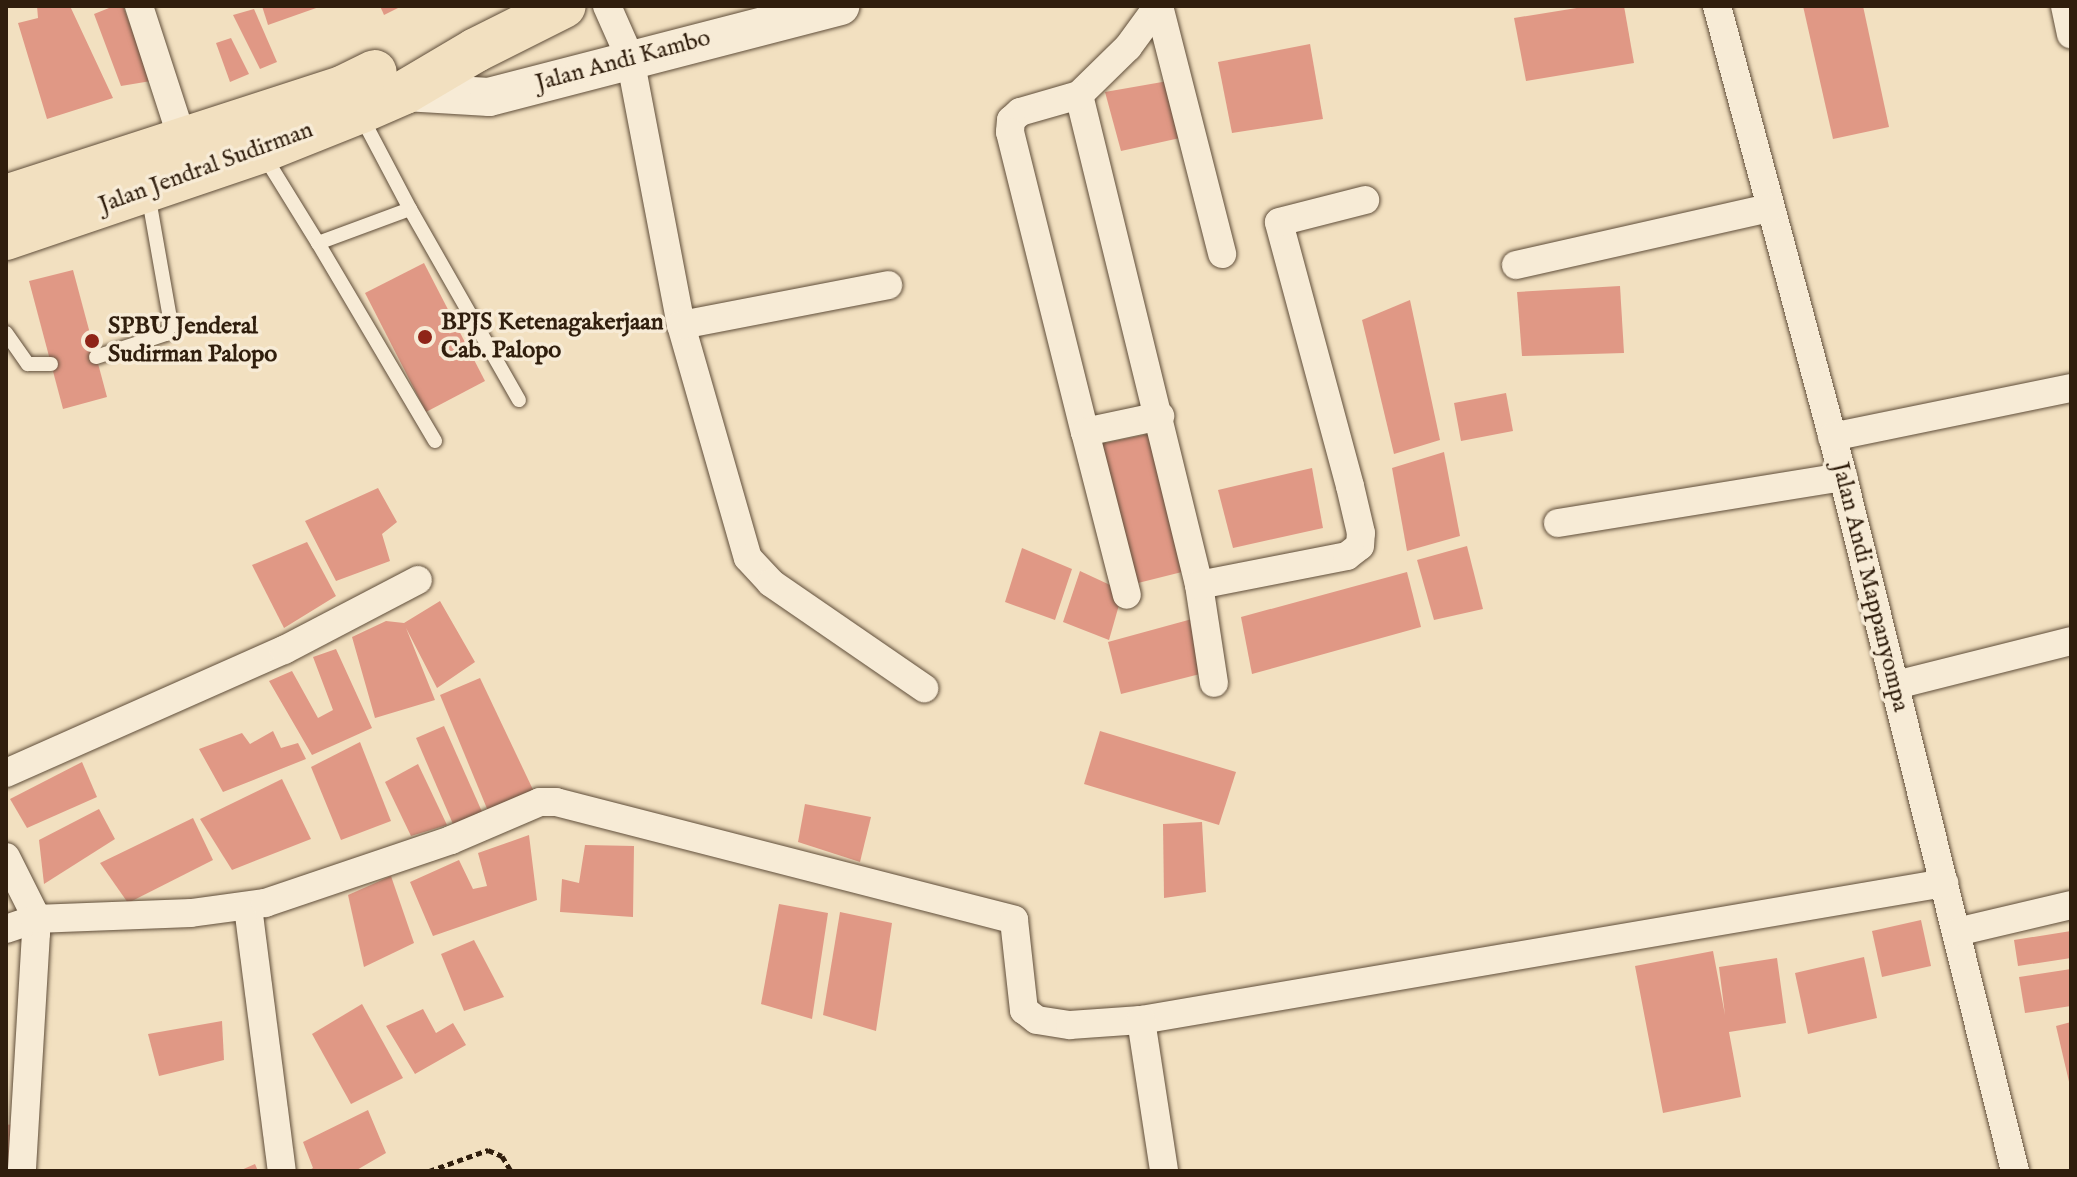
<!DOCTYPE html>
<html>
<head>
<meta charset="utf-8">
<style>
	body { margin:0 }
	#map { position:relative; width:2077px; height:1177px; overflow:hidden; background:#f2e0c0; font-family:"IM FELL English",serif }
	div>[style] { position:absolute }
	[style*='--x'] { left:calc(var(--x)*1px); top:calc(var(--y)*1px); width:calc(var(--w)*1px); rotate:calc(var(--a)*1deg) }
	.building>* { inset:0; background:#e09885 }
	.path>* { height:5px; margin-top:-2.5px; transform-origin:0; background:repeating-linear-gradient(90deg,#301e0d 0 6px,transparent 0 10px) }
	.roads { filter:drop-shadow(0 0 2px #604e3a) drop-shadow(0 0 2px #604e3a) }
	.lane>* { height:14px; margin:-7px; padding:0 7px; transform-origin:7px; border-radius:7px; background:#f7ebd6 }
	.street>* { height:28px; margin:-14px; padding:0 14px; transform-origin:14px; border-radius:14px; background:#f7ebd6 }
	.secondary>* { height:38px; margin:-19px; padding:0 19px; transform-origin:19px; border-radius:19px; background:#f7ebd6 }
	.highway>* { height:44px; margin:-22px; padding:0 22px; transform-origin:22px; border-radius:22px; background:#f2e0c0 }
	.dots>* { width:22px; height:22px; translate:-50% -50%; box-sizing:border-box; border:4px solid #f7ebd6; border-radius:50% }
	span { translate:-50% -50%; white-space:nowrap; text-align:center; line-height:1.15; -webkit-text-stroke:7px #f7ebd6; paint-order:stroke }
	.street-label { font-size:24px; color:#301e0d }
	.poi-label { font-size:24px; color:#301e0d; font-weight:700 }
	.left { translate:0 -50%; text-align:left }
	.frame { position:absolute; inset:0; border:8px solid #301e0d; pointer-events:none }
</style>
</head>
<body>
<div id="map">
	<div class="building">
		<i style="clip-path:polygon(37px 6px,70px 6px,113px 98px,47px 119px,18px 23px,38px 18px)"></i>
		<i style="clip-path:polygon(114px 6px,123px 6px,151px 81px,121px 86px,94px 14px)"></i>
		<i style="clip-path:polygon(262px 6px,319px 6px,319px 7px,268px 25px)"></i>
		<i style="clip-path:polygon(380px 6px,402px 6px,384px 15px)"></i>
		<i style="clip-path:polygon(1589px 6px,1624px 6px,1634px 63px,1526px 81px,1514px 18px)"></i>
		<i style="clip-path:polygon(1803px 6px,1863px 6px,1889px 127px,1833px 139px)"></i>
		<i style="clip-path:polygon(254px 9px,277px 62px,260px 69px,233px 15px)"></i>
		<i style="clip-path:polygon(231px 38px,249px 74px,230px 82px,216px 43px)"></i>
		<i style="clip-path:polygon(1310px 44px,1323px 119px,1232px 133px,1218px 62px)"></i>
		<i style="clip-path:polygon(1168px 81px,1180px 138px,1121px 151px,1105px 92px)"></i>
		<i style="clip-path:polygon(424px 263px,485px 381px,426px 412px,365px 293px)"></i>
		<i style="clip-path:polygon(73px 270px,107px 397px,63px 409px,29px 281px)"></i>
		<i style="clip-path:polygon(1620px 286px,1624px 353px,1522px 356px,1517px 292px)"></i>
		<i style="clip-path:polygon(1410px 300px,1440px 440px,1394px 454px,1362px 320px)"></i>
		<i style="clip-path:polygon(1506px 393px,1513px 431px,1461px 441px,1454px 403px)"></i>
		<i style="clip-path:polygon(1158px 432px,1194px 569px,1138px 583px,1100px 444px)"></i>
		<i style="clip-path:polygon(1444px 452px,1460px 536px,1407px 551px,1392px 468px)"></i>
		<i style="clip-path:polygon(1312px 468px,1323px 528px,1233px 548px,1218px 490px)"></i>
		<i style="clip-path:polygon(378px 488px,397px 522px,382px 534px,390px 561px,336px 581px,305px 521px)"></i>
		<i style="clip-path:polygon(307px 542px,336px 596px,284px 628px,252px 565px)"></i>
		<i style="clip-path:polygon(1467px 546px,1483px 609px,1434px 620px,1417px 560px)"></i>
		<i style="clip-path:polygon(1022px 548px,1072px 569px,1055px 620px,1005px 602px)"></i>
		<i style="clip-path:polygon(1080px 571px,1123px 591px,1109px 640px,1063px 622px)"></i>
		<i style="clip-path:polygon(1407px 572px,1421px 627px,1252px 674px,1241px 617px)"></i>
		<i style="clip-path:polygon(440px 601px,475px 662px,437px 688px,406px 628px,435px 700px,375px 718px,352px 637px,386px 621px,404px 623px)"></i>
		<i style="clip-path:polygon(1192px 619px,1204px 673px,1121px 694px,1108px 642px)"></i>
		<i style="clip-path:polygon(336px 649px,372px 728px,312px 755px,269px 681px,292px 671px,318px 718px,333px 710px,313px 657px)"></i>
		<i style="clip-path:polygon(480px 678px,536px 796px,488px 811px,440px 695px)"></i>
		<i style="clip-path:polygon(444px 726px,483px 814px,453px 824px,416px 738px)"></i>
		<i style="clip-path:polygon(273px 731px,281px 748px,298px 743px,306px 759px,223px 792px,199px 749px,242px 733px,250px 744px)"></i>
		<i style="clip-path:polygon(1100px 731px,1236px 772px,1219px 825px,1084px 784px)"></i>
		<i style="clip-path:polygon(360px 742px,391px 821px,341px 840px,311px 767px)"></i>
		<i style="clip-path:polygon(82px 762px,97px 797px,27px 828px,10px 799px)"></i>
		<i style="clip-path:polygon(418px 764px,447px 825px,411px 836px,385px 782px)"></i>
		<i style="clip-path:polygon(282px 779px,311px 839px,232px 870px,200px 819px)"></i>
		<i style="clip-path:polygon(805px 804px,871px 817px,860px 862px,798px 842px)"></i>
		<i style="clip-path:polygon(99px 809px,115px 839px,44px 884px,39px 840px)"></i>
		<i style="clip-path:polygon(193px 818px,213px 860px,128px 903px,100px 863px)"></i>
		<i style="clip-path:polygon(1202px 822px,1206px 892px,1164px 898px,1163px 824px)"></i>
		<i style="clip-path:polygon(529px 835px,537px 900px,433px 936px,410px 882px,459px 860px,473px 889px,487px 886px,478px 853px)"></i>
		<i style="clip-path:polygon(585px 845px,634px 846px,633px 917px,560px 912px,562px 879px,579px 883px)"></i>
		<i style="clip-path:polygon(391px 876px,414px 943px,364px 967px,348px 895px)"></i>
		<i style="clip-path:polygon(779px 904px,828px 913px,812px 1019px,761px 1004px)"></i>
		<i style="clip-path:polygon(840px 912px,892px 923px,876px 1031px,823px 1015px)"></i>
		<i style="clip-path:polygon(1921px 920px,1931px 966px,1882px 977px,1872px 931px)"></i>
		<i style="clip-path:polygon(2071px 931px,2071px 958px,2018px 966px,2014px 940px)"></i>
		<i style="clip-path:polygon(474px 940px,504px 997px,464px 1011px,441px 954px)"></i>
		<i style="clip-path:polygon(1713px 951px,1725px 1015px,1719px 967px,1777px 958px,1786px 1023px,1729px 1032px,1741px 1097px,1663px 1113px,1635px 966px)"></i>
		<i style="clip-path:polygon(1864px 957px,1877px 1018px,1808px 1034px,1795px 973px)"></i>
		<i style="clip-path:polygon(2071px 969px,2071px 1006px,2025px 1013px,2019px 977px)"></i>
		<i style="clip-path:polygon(362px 1004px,403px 1078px,351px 1104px,312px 1034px)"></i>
		<i style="clip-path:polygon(423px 1009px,436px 1033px,453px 1023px,466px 1045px,415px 1074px,386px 1026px)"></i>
		<i style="clip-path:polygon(222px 1021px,224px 1060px,159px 1076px,148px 1034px)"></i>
		<i style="clip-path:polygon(2071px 1022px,2071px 1086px,2070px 1086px,2056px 1026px)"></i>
		<i style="clip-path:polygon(368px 1110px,386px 1153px,355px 1171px,308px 1171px,313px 1168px,303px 1142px)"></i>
		<i style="clip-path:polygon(14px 1124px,11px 1171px,6px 1171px,6px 1125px)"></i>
		<i style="clip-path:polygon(255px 1164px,258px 1171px,239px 1171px)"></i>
	</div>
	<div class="path">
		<i style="--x:429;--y:1171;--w:63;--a:-19.6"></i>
		<i style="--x:488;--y:1150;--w:15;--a:23"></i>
		<i style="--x:502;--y:1156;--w:17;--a:59"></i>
	</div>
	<div class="roads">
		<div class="lane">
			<i style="--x:263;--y:154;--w:105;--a:58.3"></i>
			<i style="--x:318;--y:243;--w:98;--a:-20.3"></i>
			<i style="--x:410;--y:209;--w:105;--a:-117.8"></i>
			<i style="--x:410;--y:209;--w:220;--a:60.3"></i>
			<i style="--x:318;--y:243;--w:230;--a:59.4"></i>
			<i style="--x:6;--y:333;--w:38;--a:55"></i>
			<i style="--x:28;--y:364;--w:23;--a:0"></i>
			<i style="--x:96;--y:357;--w:74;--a:-18.2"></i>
			<i style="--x:166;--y:334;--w:11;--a:-63"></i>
			<i style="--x:171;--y:324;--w:132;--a:-100"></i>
		</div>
		<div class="street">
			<i style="--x:139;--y:6;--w:139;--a:72"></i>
			<i style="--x:607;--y:6;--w:57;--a:66.1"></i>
			<i style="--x:630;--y:58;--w:272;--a:79.2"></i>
			<i style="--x:681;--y:325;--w:242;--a:74"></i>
			<i style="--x:748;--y:558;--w:34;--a:47"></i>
			<i style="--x:771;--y:583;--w:186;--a:34.5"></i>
			<i style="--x:1158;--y:6;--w:51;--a:126.2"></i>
			<i style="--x:1128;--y:47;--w:69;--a:135.6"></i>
			<i style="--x:1079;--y:95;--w:504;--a:76.24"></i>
			<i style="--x:1199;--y:585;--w:99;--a:81.3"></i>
			<i style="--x:1159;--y:6;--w:256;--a:75.7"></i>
			<i style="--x:1717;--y:6;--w:488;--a:75"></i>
			<i style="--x:1843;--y:477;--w:715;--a:76.08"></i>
			<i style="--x:2065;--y:6;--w:29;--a:78"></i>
			<i style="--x:1079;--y:95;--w:61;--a:163.9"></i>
			<i style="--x:1020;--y:112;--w:12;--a:138"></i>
			<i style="--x:1011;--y:120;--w:12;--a:95"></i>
			<i style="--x:1010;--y:132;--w:309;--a:76"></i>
			<i style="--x:1085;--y:432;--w:77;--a:-12"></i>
			<i style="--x:1516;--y:265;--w:259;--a:-12.7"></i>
			<i style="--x:681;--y:325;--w:211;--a:-10.9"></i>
			<i style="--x:1085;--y:432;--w:168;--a:75.6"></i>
			<i style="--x:1832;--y:437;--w:244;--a:-11.6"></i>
			<i style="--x:1558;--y:523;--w:289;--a:-9.2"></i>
			<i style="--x:1199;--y:585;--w:151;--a:-11.1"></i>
			<i style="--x:1347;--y:556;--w:16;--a:-38"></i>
			<i style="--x:1360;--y:546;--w:13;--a:-86"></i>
			<i style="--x:1361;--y:533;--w:48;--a:-103.2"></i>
			<i style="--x:1350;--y:486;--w:273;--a:-105.1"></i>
			<i style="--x:1279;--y:222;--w:89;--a:-14.3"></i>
			<i style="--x:1896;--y:685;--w:180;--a:-14.1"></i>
			<i style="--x:6;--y:773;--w:304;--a:-23.9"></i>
			<i style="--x:284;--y:650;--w:151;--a:-27.6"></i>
			<i style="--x:6;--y:857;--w:63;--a:63.4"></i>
			<i style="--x:34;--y:913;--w:20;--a:84"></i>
			<i style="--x:36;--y:933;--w:238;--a:93.4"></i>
			<i style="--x:248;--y:907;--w:266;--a:82.7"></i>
			<i style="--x:6;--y:929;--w:31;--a:-19"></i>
			<i style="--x:35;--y:919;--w:156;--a:-2.2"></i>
			<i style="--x:191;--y:913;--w:75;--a:-7.7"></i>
			<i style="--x:265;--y:903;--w:196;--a:-18.7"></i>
			<i style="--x:451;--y:840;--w:97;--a:-23.1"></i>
			<i style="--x:540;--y:802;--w:16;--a:0"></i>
			<i style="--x:556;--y:802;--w:473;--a:14.4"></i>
			<i style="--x:1014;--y:920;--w:91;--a:83.7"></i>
			<i style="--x:1024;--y:1010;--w:16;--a:38"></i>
			<i style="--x:1037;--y:1020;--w:33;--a:9"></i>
			<i style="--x:1070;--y:1025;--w:71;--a:-4"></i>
			<i style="--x:1141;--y:1020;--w:815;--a:-9.68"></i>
			<i style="--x:1957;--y:932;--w:117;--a:-13.3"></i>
			<i style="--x:1141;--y:1020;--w:153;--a:81.3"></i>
		</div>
		<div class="secondary">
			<i style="--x:405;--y:92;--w:84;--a:3.4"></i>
			<i style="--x:489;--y:97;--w:363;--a:-14.5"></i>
		</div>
		<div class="highway">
			<i style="--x:6;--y:197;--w:355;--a:-18"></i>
			<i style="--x:344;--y:87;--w:34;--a:-26"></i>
			<i style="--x:6;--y:238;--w:269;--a:-18.8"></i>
			<i style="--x:261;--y:151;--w:105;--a:-21.7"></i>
			<i style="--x:359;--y:112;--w:50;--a:-23.5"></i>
			<i style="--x:405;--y:92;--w:82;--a:-30.6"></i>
			<i style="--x:476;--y:50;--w:98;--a:-26.6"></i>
		</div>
	</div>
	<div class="dots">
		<i style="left:425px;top:337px;background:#8f2418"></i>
		<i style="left:92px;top:341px;background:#8f2418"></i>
	</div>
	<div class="street-label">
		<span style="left:623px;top:61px;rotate:-15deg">Jalan Andi Kambo</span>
		<span style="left:206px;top:168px;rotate:-20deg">Jalan Jendral Sudirman</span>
		<span style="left:1870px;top:587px;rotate:76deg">Jalan Andi Mappanyompa</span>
	</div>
	<div class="poi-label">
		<span class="left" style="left:441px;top:337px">BPJS Ketenagakerjaan<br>Cab. Palopo</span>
		<span class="left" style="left:108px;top:341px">SPBU Jenderal<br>Sudirman Palopo</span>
	</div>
	<div class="frame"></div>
</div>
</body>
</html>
